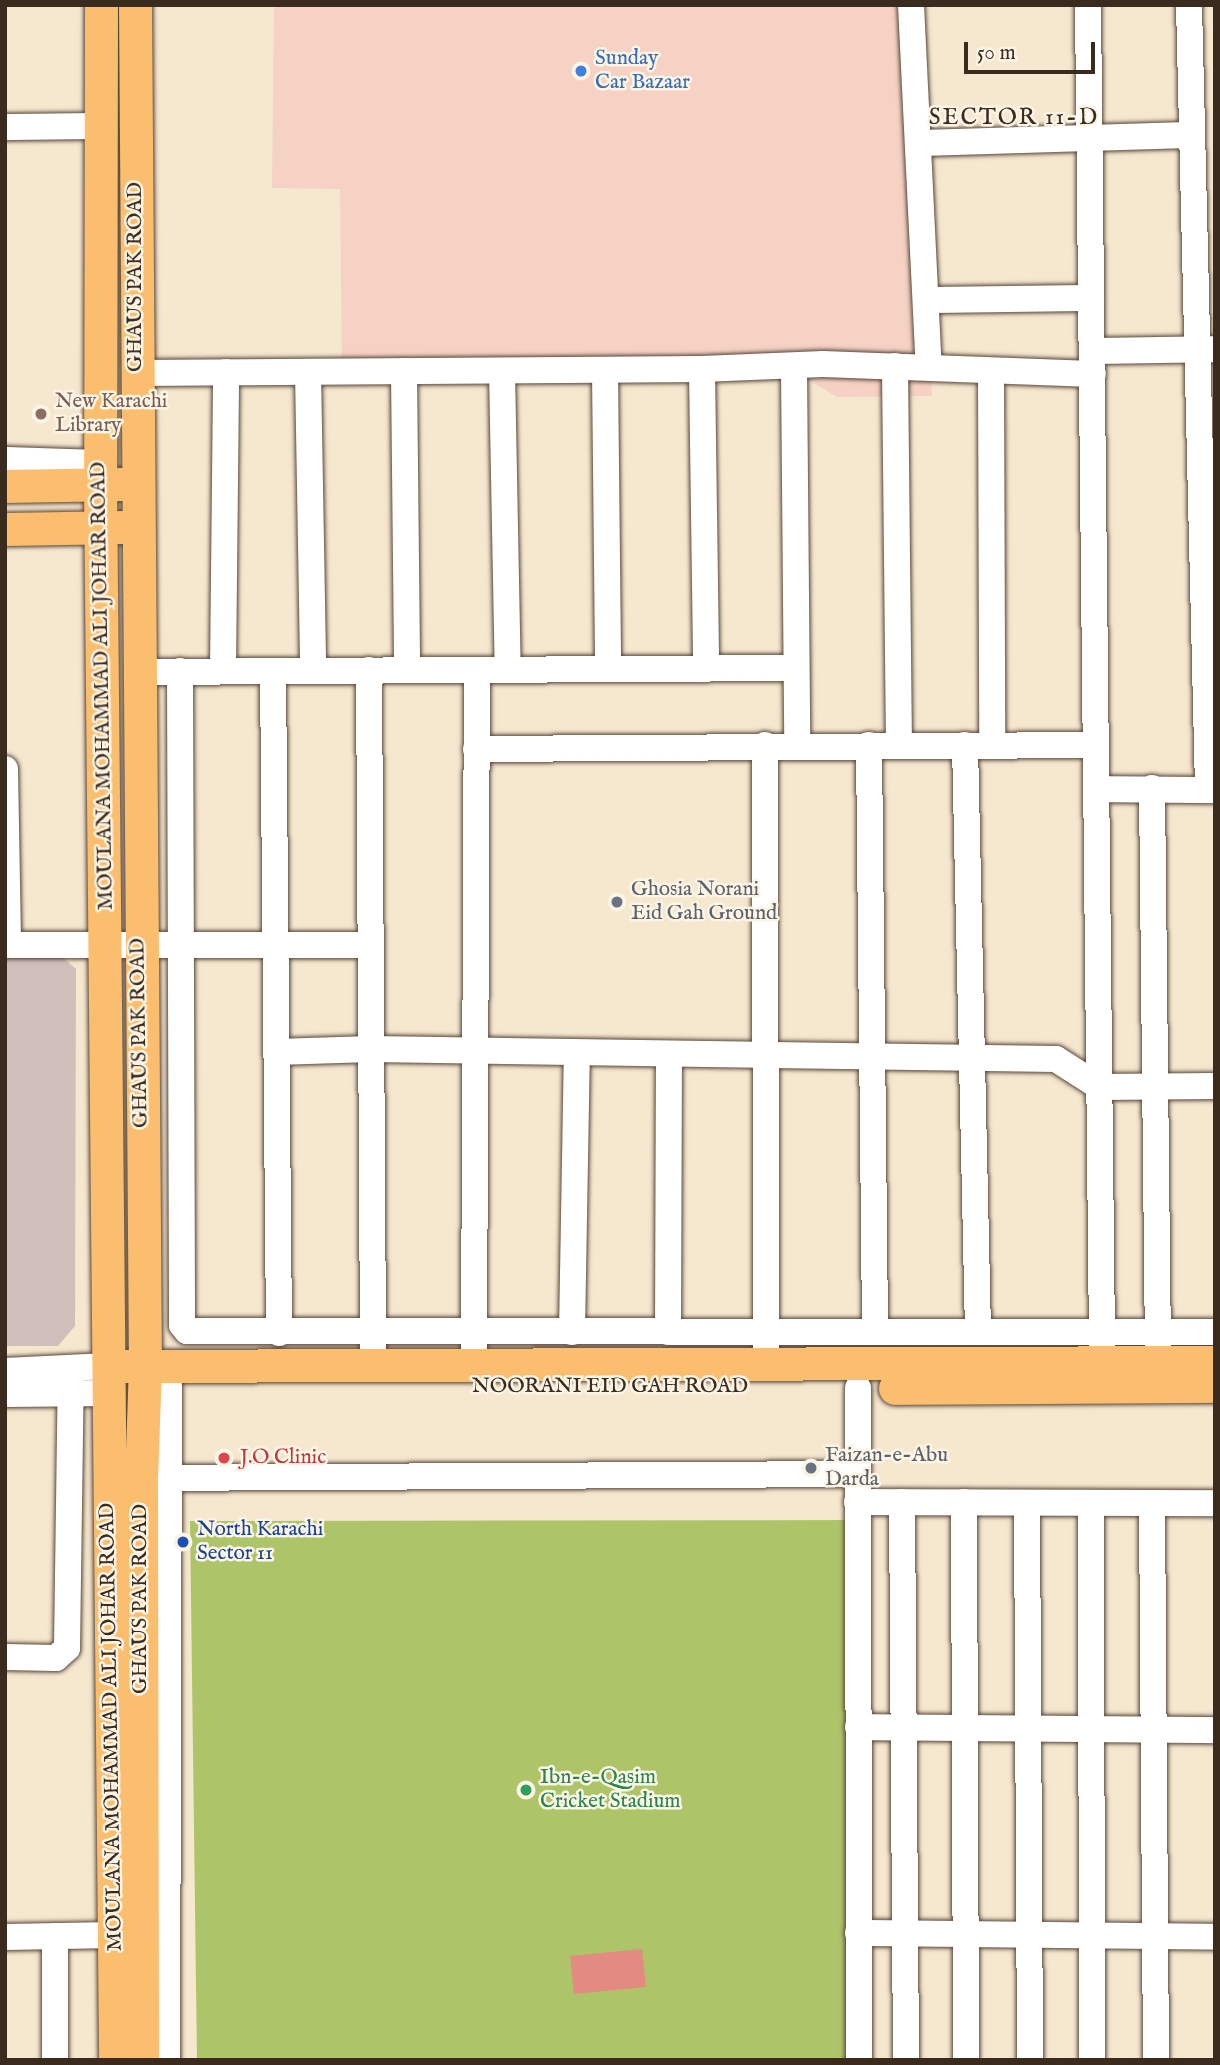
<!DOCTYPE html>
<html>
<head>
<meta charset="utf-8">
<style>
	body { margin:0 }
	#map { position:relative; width:1220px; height:2065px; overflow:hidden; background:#f6e7cf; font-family:"IM FELL English",serif }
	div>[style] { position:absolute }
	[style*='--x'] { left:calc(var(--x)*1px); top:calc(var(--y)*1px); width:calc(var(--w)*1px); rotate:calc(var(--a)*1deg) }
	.built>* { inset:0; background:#f6d2c4 }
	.industrial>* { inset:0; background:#d1bfbe }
	.green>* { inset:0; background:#aec469 }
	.building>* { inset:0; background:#e38b82 }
	.roads { filter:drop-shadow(0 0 2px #574639) drop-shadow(0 0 2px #574639) }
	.minor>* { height:26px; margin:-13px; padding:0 13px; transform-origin:13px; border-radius:13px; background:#fff }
	.major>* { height:33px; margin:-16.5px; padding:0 16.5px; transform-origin:16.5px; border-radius:16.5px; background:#fbbd6e }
	.dots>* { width:19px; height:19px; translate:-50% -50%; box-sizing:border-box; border:4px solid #fcf5e5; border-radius:50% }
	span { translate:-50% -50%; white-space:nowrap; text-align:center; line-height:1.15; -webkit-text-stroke:5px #fcf5e5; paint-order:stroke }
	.shop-label { font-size:21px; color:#366cbe }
	.left { translate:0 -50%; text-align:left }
	.street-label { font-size:21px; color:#3b2a1e }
	.education-label { font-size:21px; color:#785e54 }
	.worship-label { font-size:21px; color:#5b616d }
	.health-label { font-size:21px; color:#be3a42 }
	.transit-label { font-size:21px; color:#164399 }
	.leisure-label { font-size:21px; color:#27864d }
	.neighbourhood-label { font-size:23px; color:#3b2a1e; letter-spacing:2px }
	.frame { position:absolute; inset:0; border:7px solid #3b2a1e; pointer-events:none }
	.scale { position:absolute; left:964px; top:42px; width:131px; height:32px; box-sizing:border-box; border:4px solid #3b2a1e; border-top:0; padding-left:9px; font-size:21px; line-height:24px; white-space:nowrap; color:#3b2a1e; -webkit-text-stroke:5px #fcf5e5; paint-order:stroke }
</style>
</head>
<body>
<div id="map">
	<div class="built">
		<i style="clip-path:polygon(274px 5px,911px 5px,932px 396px,837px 397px,790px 369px,342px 372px,340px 189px,272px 188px)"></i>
	</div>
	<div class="industrial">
		<i style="clip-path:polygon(5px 954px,59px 954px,76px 969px,75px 1326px,58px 1346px,5px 1346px)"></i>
	</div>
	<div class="green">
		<i style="clip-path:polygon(857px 1520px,859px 2060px,197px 2060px,190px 1521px)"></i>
	</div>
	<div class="building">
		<i style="clip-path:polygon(642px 1949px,646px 1987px,574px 1994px,570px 1956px)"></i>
	</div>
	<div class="roads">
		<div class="minor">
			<i style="--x:911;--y:5;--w:362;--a:87.2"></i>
			<i style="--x:1088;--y:5;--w:1342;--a:89.4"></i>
			<i style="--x:1189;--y:5;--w:785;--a:88.61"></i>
			<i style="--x:5;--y:127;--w:96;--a:-0.6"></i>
			<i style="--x:918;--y:143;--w:274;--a:-1.7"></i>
			<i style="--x:927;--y:300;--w:164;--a:-0.7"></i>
			<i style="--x:1092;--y:351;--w:121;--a:-0.9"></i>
			<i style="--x:895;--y:366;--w:379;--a:89.4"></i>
			<i style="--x:794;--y:368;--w:377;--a:89.5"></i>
			<i style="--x:702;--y:369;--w:300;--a:89.2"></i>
			<i style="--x:605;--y:370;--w:299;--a:89.4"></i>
			<i style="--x:404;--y:371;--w:299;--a:89.4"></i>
			<i style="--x:502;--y:371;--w:299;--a:88.9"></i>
			<i style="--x:308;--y:372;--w:299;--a:89"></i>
			<i style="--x:137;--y:373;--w:565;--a:-0.41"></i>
			<i style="--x:702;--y:369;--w:121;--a:-2.4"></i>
			<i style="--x:823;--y:364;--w:270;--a:2.1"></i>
			<i style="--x:991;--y:374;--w:371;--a:89.8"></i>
			<i style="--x:5;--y:460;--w:96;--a:1.8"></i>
			<i style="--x:369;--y:670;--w:678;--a:89.66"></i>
			<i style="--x:180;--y:671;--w:654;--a:89.82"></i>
			<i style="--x:182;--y:1325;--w:8;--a:50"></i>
			<i style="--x:187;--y:1331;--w:1028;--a:0.06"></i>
			<i style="--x:223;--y:671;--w:299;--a:-89.4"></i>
			<i style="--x:273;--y:671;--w:662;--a:89.48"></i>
			<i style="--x:138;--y:672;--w:658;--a:-0.35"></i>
			<i style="--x:765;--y:745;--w:604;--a:89.91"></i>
			<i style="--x:869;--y:745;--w:587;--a:89.41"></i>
			<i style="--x:965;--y:745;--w:587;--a:88.73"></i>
			<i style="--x:476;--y:749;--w:620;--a:-0.37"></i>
			<i style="--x:5;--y:769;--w:176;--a:89"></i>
			<i style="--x:1152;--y:788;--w:562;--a:89.39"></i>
			<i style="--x:1097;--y:789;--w:118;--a:0.5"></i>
			<i style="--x:5;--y:945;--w:365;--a:0"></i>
			<i style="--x:276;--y:1052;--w:95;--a:-1.8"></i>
			<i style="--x:371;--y:1049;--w:685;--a:0.84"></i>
			<i style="--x:1056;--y:1059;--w:52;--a:32.5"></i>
			<i style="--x:1100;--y:1087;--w:115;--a:-0.5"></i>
			<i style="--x:572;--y:1332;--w:278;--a:-89"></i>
			<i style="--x:668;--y:1332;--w:278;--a:-89.8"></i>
			<i style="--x:474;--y:1347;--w:677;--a:-89.75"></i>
			<i style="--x:5;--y:1371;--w:103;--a:-2.8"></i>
			<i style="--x:858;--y:1388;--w:672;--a:89.91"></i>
			<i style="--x:5;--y:1394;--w:104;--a:-0.6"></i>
			<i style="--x:141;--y:1478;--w:717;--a:-0.32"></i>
			<i style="--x:857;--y:1502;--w:358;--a:0.2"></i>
			<i style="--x:902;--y:1502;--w:558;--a:89.59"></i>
			<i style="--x:964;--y:1502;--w:558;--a:89.79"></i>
			<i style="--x:1027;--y:1503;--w:557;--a:89.69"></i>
			<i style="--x:1091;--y:1503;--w:557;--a:89.9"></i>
			<i style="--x:1152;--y:1503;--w:557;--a:89.59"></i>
			<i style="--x:5;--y:1657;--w:51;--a:1.1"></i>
			<i style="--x:56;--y:1658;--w:15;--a:-42"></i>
			<i style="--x:67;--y:1648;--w:278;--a:-89.2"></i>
			<i style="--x:858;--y:1727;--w:357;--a:0.5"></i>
			<i style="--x:858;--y:1933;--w:357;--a:0.6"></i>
			<i style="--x:55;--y:1936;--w:124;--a:90"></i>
			<i style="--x:5;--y:1937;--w:109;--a:-1.1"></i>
			<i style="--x:167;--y:2060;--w:674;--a:-89.83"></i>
		</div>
		<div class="major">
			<i style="--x:101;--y:5;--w:480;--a:90.1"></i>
			<i style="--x:100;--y:485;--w:1575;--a:89.45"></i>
			<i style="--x:135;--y:5;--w:1360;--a:89.58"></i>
			<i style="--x:145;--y:1365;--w:113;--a:92"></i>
			<i style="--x:141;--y:1478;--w:582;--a:89.9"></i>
			<i style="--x:5;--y:486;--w:117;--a:-1"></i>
			<i style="--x:5;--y:529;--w:119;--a:-1"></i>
			<i style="--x:124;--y:1366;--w:1091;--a:-0.21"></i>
			<i style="--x:895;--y:1388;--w:320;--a:-0.4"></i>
		</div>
	</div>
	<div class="dots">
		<i style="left:581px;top:71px;background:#3f7fe0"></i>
		<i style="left:41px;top:414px;background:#8d6e63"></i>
		<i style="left:617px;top:902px;background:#6b7280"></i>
		<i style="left:224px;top:1458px;background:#e0444e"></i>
		<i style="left:811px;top:1468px;background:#6b7280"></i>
		<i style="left:183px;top:1542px;background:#1a4fb4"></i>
		<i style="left:526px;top:1790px;background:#2e9e5b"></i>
	</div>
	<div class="shop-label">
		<span class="left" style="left:595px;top:71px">Sunday<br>Car Bazaar</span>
	</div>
	<div class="street-label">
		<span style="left:136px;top:277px;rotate:-90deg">GHAUS PAK ROAD</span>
		<span style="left:103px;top:686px;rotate:-91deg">MOULANA MOHAMMAD ALI JOHAR ROAD</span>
		<span style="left:140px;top:1033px;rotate:-91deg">GHAUS PAK ROAD</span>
		<span style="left:610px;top:1387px">NOORANI EID GAH ROAD</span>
		<span style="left:141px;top:1599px;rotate:-90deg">GHAUS PAK ROAD</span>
		<span style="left:112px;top:1727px;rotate:-91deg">MOULANA MOHAMMAD ALI JOHAR ROAD</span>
	</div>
	<div class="education-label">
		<span class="left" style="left:55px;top:414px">New Karachi<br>Library</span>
	</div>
	<div class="worship-label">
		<span class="left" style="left:631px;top:902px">Ghosia Norani<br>Eid Gah Ground</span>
		<span class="left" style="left:825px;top:1468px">Faizan-e-Abu<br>Darda</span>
	</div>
	<div class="health-label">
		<span class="left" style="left:240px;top:1458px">J.O Clinic</span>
	</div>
	<div class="transit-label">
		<span class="left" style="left:197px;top:1542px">North Karachi<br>Sector 11</span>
	</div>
	<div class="leisure-label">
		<span class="left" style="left:540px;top:1790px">Ibn-e-Qasim<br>Cricket Stadium</span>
	</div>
	<div class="neighbourhood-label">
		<span style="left:1014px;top:118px">SECTOR 11-D</span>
	</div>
	<div class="frame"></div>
	<div class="scale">50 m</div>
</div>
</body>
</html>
